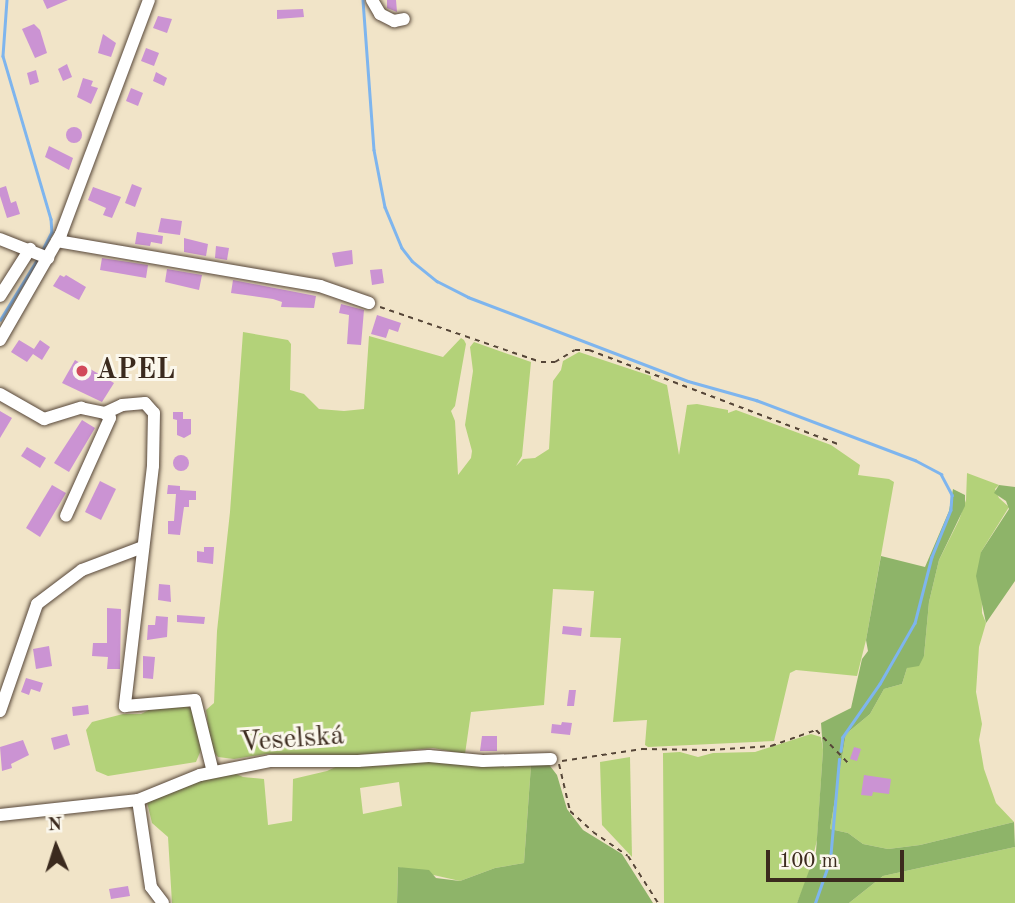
<!DOCTYPE html>
<html>
<head>
<meta charset="utf-8">
<style>
	body { margin:0 }
	#map { position:relative; width:1015px; height:903px; overflow:hidden; background:#f1e4c8; font-family:"Old Standard TT",serif }
	div>[style] { position:absolute }
	[style*='--x'] { left:calc(var(--x)*1px); top:calc(var(--y)*1px); width:calc(var(--w)*1px); rotate:calc(var(--a)*1deg) }
	.green>* { inset:0; background:#b3d279 }
	.forest>* { inset:0; background:#8eb469 }
	.stream>* { height:2.5px; margin:-1.25px; padding:0 1.25px; transform-origin:1.25px; border-radius:1.25px; background:#7eb5ee }
	.building>* { inset:0; background:#cb93d3 }
	.round { border-radius:50% }
	.path>* { height:2px; margin-top:-1px; transform-origin:0; background:repeating-linear-gradient(90deg,#564638 0 5px,transparent 0 10px) }
	.roads { filter:drop-shadow(0 0 2px #564638) drop-shadow(0 0 2px #564638) }
	.minor>* { height:12px; margin:-6px; padding:0 6px; transform-origin:6px; border-radius:6px; background:#fff }
	.dots>* { width:19px; height:19px; translate:-50% -50%; box-sizing:border-box; border:4px solid #fbf7ec; border-radius:50% }
	span { translate:-50% -50%; white-space:nowrap; text-align:center; line-height:1.15; -webkit-text-stroke:6px #fbf7ec; paint-order:stroke }
	.poi-label { font-size:28px; color:#3b2a1e; font-weight:700 }
	.left { translate:0 -50%; text-align:left }
	.street-label { font-size:28px; color:#3b2a1e }
	.north { position:absolute; left:21px; top:812px; width:70px; height:70px; -webkit-text-stroke:5px #fbf7ec; paint-order:stroke; rotate:357deg; font-size:19px; font-weight:700; line-height:28px; text-align:center; color:#3b2a1e }
	.north::after { content:''; display:block; margin:auto; width:24px; height:32px; background:#3b2a1e; clip-path:polygon(50% 0,100% 100%,50% 72%,0 100%) }
	.scale { position:absolute; left:766px; top:850px; width:138px; height:32px; box-sizing:border-box; border:4px solid #3b2a1e; border-top:0; padding-left:9px; font-size:21px; line-height:24px; white-space:nowrap; color:#3b2a1e; -webkit-text-stroke:5px #fbf7ec; paint-order:stroke }
</style>
</head>
<body>
<div id="map">
	<div class="green">
		<i style="clip-path:polygon(243px 332px,288px 340px,291px 344px,290px 390px,304px 394px,319px 409px,344px 411px,364px 409px,369px 336px,443px 357px,461px 338px,464px 340px,466px 344px,455px 406px,451px 411px,455px 421px,458px 475px,471px 458px,472px 451px,465px 425px,473px 371px,470px 347px,474px 342px,531px 362px,522px 456px,516px 466px,523px 459px,535px 458px,549px 449px,553px 381px,561px 370px,563px 361px,579px 352px,651px 376px,651px 379px,667px 385px,679px 455px,687px 405px,697px 404px,728px 410px,728px 413px,736px 410px,831px 445px,860px 465px,858px 475px,889px 479px,894px 482px,866px 640px,857px 676px,796px 670px,790px 673px,774px 741px,648px 747px,645px 745px,647px 720px,613px 722px,621px 638px,590px 637px,594px 591px,553px 589px,544px 705px,471px 712px,465px 754px,433px 748px,356px 755px,266px 754px,234px 759px,218px 757px,211px 749px,206px 710px,214px 703px,217px 631px,230px 512px)"></i>
		<i style="clip-path:polygon(967px 473px,999px 485px,995px 489px,999px 498px,1009px 507px,981px 552px,982px 613px,986px 623px,979px 647px,976px 692px,982px 724px,979px 740px,984px 769px,996px 803px,1014px 822px,920px 845px,888px 849px,863px 844px,848px 833px,830px 829px,846px 734px,870px 714px,884px 689px,902px 684px,907px 668px,924px 656px,929px 602px,939px 560px,959px 520px,966px 500px)"></i>
		<i style="clip-path:polygon(188px 706px,193px 711px,201px 750px,196px 762px,108px 776px,96px 771px,86px 730px,92px 722px,123px 714px,141px 714px,149px 710px)"></i>
		<i style="clip-path:polygon(811px 734px,821px 737px,823px 750px,817px 840px,808px 877px,797px 903px,664px 903px,663px 753px,680px 752px,698px 757px,713px 753px,755px 752px)"></i>
		<i style="clip-path:polygon(630px 757px,632px 857px,602px 825px,600px 762px)"></i>
		<i style="clip-path:polygon(evenodd,416px 760px,531px 765px,524px 863px,495px 868px,460px 881px,398px 867px,397px 903px,172px 903px,168px 837px,152px 823px,147px 802px,152px 796px,229px 771px,243px 777px,264px 779px,268px 825px,292px 821px,293px 779px,327px 771px,342px 764px,387px 766px,416px 760px,399px 782px,402px 806px,363px 814px,360px 788px,399px 782px)"></i>
		<i style="clip-path:polygon(1015px 847px,1015px 903px,849px 903px,883px 876px)"></i>
	</div>
	<div class="forest">
		<i style="clip-path:polygon(999px 485px,1015px 487px,1015px 581px,986px 623px,976px 576px,981px 552px,1009px 509px,1006px 501px,994px 493px)"></i>
		<i style="clip-path:polygon(953px 489px,965px 495px,965px 506px,939px 560px,929px 602px,924px 656px,919px 666px,907px 668px,902px 684px,884px 689px,870px 714px,846px 734px,830px 829px,848px 833px,863px 844px,888px 849px,920px 845px,1014px 822px,1015px 847px,883px 876px,849px 903px,797px 903px,816px 852px,823px 750px,821px 723px,851px 708px,862px 659px,868px 651px,866px 640px,881px 556px,925px 567px,949px 511px)"></i>
		<i style="clip-path:polygon(547px 762px,557px 775px,567px 809px,583px 830px,622px 854px,653px 903px,397px 903px,398px 867px,429px 870px,436px 878px,460px 881px,495px 868px,524px 863px,531px 765px)"></i>
	</div>
	<div class="stream">
		<i style="--x:7;--y:0;--w:56;--a:94.1"></i>
		<i style="--x:3;--y:56;--w:170;--a:73.6"></i>
		<i style="--x:51;--y:219;--w:13;--a:86"></i>
		<i style="--x:52;--y:232;--w:22;--a:117"></i>
		<i style="--x:363;--y:0;--w:150;--a:85.8"></i>
		<i style="--x:374;--y:150;--w:58;--a:79.1"></i>
		<i style="--x:385;--y:207;--w:44;--a:67.5"></i>
		<i style="--x:402;--y:248;--w:16;--a:52"></i>
		<i style="--x:412;--y:261;--w:32;--a:39"></i>
		<i style="--x:437;--y:281;--w:35;--a:27"></i>
		<i style="--x:468;--y:297;--w:235;--a:20.9"></i>
		<i style="--x:688;--y:381;--w:71;--a:15.6"></i>
		<i style="--x:756;--y:400;--w:170;--a:20.7"></i>
		<i style="--x:915;--y:460;--w:30;--a:28"></i>
		<i style="--x:941;--y:474;--w:24;--a:62"></i>
		<i style="--x:952;--y:495;--w:15;--a:94"></i>
		<i style="--x:951;--y:510;--w:51;--a:112"></i>
		<i style="--x:932;--y:557;--w:68;--a:104.4"></i>
		<i style="--x:915;--y:623;--w:70;--a:119.8"></i>
		<i style="--x:880;--y:684;--w:65;--a:124.9"></i>
		<i style="--x:843;--y:737;--w:14;--a:98"></i>
		<i style="--x:0;--y:320;--w:73;--a:-58.5"></i>
		<i style="--x:815;--y:903;--w:46;--a:-70.8"></i>
		<i style="--x:830;--y:860;--w:101;--a:-84.9"></i>
	</div>
	<div class="building">
		<i style="clip-path:polygon(43px 0,68px 0,47px 9px)"></i>
		<i style="clip-path:polygon(387px 0,396px 0,397px 12px,387px 8px)"></i>
		<i style="clip-path:polygon(303px 9px,304px 17px,277px 19px,277px 10px)"></i>
		<i style="clip-path:polygon(158px 16px,172px 19px,167px 33px,153px 28px)"></i>
		<i style="clip-path:polygon(34px 24px,40px 30px,47px 53px,35px 58px,22px 29px)"></i>
		<i style="clip-path:polygon(103px 34px,116px 43px,111px 57px,98px 53px)"></i>
		<i style="clip-path:polygon(146px 48px,159px 53px,154px 66px,141px 61px)"></i>
		<i style="clip-path:polygon(67px 64px,72px 77px,63px 81px,58px 69px)"></i>
		<i style="clip-path:polygon(36px 70px,39px 82px,30px 85px,27px 73px)"></i>
		<i style="clip-path:polygon(156px 72px,167px 78px,164px 86px,153px 81px)"></i>
		<i style="clip-path:polygon(83px 78px,93px 81px,91px 86px,98px 88px,91px 104px,77px 97px)"></i>
		<i style="clip-path:polygon(131px 88px,143px 93px,138px 106px,126px 101px)"></i>
		<i class="round" style="left:66px;top:127px;width:16px;height:16px"></i>
		<i style="clip-path:polygon(49px 146px,73px 158px,69px 170px,45px 157px)"></i>
		<i style="clip-path:polygon(132px 184px,142px 188px,135px 207px,125px 203px)"></i>
		<i style="clip-path:polygon(6px 186px,11px 203px,16px 201px,20px 214px,7px 218px,0 196px,0 188px)"></i>
		<i style="clip-path:polygon(93px 187px,121px 197px,112px 218px,103px 215px,106px 208px,88px 200px)"></i>
		<i style="clip-path:polygon(161px 218px,182px 221px,180px 235px,158px 232px)"></i>
		<i style="clip-path:polygon(137px 232px,163px 236px,162px 244px,151px 242px,150px 246px,135px 244px)"></i>
		<i style="clip-path:polygon(184px 238px,208px 244px,206px 256px,184px 252px)"></i>
		<i style="clip-path:polygon(216px 246px,229px 248px,227px 260px,215px 258px)"></i>
		<i style="clip-path:polygon(352px 250px,353px 264px,335px 267px,332px 253px)"></i>
		<i style="clip-path:polygon(102px 258px,148px 265px,146px 278px,100px 270px)"></i>
		<i style="clip-path:polygon(167px 269px,202px 275px,199px 290px,165px 282px)"></i>
		<i style="clip-path:polygon(382px 269px,384px 283px,372px 285px,370px 270px)"></i>
		<i style="clip-path:polygon(60px 275px,64px 277px,66px 275px,86px 287px,79px 300px,53px 286px)"></i>
		<i style="clip-path:polygon(233px 280px,316px 296px,314px 308px,281px 307px,282px 302px,273px 299px,231px 293px)"></i>
		<i style="clip-path:polygon(341px 304px,364px 310px,361px 345px,347px 344px,349px 315px,339px 313px)"></i>
		<i style="clip-path:polygon(377px 315px,401px 323px,398px 332px,389px 329px,386px 338px,371px 334px)"></i>
		<i style="clip-path:polygon(19px 340px,34px 349px,40px 340px,50px 347px,42px 360px,33px 354px,27px 362px,11px 352px)"></i>
		<i style="clip-path:polygon(75px 360px,114px 383px,102px 402px,62px 383px)"></i>
		<i style="clip-path:polygon(0 411px,12px 418px,0 438px)"></i>
		<i style="clip-path:polygon(173px 412px,183px 412px,183px 419px,191px 419px,191px 434px,184px 438px,177px 435px,177px 420px,173px 419px)"></i>
		<i style="clip-path:polygon(82px 420px,95px 428px,69px 472px,54px 463px)"></i>
		<i style="clip-path:polygon(27px 447px,46px 458px,40px 468px,21px 456px)"></i>
		<i class="round" style="left:173px;top:455px;width:16px;height:16px"></i>
		<i style="clip-path:polygon(100px 481px,116px 489px,101px 520px,85px 512px)"></i>
		<i style="clip-path:polygon(52px 485px,66px 493px,40px 537px,26px 528px)"></i>
		<i style="clip-path:polygon(168px 485px,180px 486px,180px 490px,196px 491px,196px 500px,189px 500px,189px 507px,184px 507px,180px 535px,168px 534px,168px 521px,174px 521px,176px 494px,167px 494px)"></i>
		<i style="clip-path:polygon(204px 547px,214px 547px,213px 564px,197px 562px,197px 551px,204px 552px)"></i>
		<i style="clip-path:polygon(159px 584px,170px 585px,171px 602px,158px 600px)"></i>
		<i style="clip-path:polygon(107px 608px,121px 609px,120px 669px,107px 669px,108px 657px,92px 656px,93px 643px,107px 643px)"></i>
		<i style="clip-path:polygon(177px 615px,205px 617px,204px 624px,177px 622px)"></i>
		<i style="clip-path:polygon(156px 616px,168px 617px,167px 637px,147px 640px,148px 625px,155px 625px)"></i>
		<i style="clip-path:polygon(563px 626px,582px 628px,581px 636px,562px 634px)"></i>
		<i style="clip-path:polygon(49px 646px,52px 666px,36px 669px,33px 649px)"></i>
		<i style="clip-path:polygon(143px 656px,155px 657px,153px 679px,143px 678px)"></i>
		<i style="clip-path:polygon(26px 678px,43px 683px,40px 692px,31px 689px,29px 695px,21px 692px)"></i>
		<i style="clip-path:polygon(569px 690px,576px 690px,574px 706px,567px 706px)"></i>
		<i style="clip-path:polygon(88px 705px,89px 714px,73px 716px,72px 707px)"></i>
		<i style="clip-path:polygon(562px 722px,572px 723px,570px 735px,551px 733px,552px 724px,561px 725px)"></i>
		<i style="clip-path:polygon(67px 734px,70px 745px,54px 750px,51px 738px)"></i>
		<i style="clip-path:polygon(482px 736px,497px 736px,497px 751px,480px 751px)"></i>
		<i style="clip-path:polygon(23px 740px,29px 755px,11px 764px,12px 768px,2px 771px,0 747px)"></i>
		<i style="clip-path:polygon(854px 747px,861px 749px,857px 761px,850px 759px)"></i>
		<i style="clip-path:polygon(864px 775px,891px 779px,889px 794px,873px 792px,872px 796px,861px 795px)"></i>
		<i style="clip-path:polygon(128px 886px,130px 896px,111px 899px,109px 889px)"></i>
	</div>
	<div class="path">
		<i style="--x:380;--y:307;--w:170;--a:18.9"></i>
		<i style="--x:541;--y:362;--w:14;--a:0"></i>
		<i style="--x:555;--y:362;--w:23;--a:-31"></i>
		<i style="--x:575;--y:350;--w:14;--a:0"></i>
		<i style="--x:589;--y:350;--w:268;--a:20.7"></i>
		<i style="--x:562;--y:761;--w:81;--a:-8.5"></i>
		<i style="--x:642;--y:749;--w:68;--a:0.8"></i>
		<i style="--x:710;--y:750;--w:61;--a:-3.8"></i>
		<i style="--x:771;--y:746;--w:48;--a:-19.6"></i>
		<i style="--x:816;--y:730;--w:49;--a:45.8"></i>
		<i style="--x:559;--y:764;--w:48;--a:76.8"></i>
		<i style="--x:570;--y:811;--w:31;--a:42"></i>
		<i style="--x:593;--y:832;--w:42;--a:34.4"></i>
		<i style="--x:628;--y:856;--w:56;--a:57.4"></i>
	</div>
	<div class="roads">
		<div class="minor">
			<i style="--x:372;--y:0;--w:16;--a:60"></i>
			<i style="--x:380;--y:14;--w:16;--a:27"></i>
			<i style="--x:394;--y:21;--w:10;--a:-11"></i>
			<i style="--x:0;--y:239;--w:52;--a:21.6"></i>
			<i style="--x:57;--y:241;--w:267;--a:9.7"></i>
			<i style="--x:320;--y:286;--w:52;--a:19.1"></i>
			<i style="--x:0;--y:296;--w:56;--a:-57.4"></i>
			<i style="--x:0;--y:340;--w:122;--a:-60.1"></i>
			<i style="--x:61;--y:234;--w:250;--a:-69.4"></i>
			<i style="--x:0;--y:394;--w:51;--a:29.6"></i>
			<i style="--x:44;--y:419;--w:39;--a:-17"></i>
			<i style="--x:81;--y:408;--w:25;--a:12"></i>
			<i style="--x:105;--y:413;--w:7;--a:45"></i>
			<i style="--x:110;--y:418;--w:107;--a:114.2"></i>
			<i style="--x:105;--y:413;--w:19;--a:-25"></i>
			<i style="--x:122;--y:405;--w:23;--a:-5"></i>
			<i style="--x:145;--y:403;--w:13;--a:48"></i>
			<i style="--x:154;--y:413;--w:53;--a:91.1"></i>
			<i style="--x:153;--y:466;--w:242;--a:96.7"></i>
			<i style="--x:125;--y:706;--w:70;--a:-4.9"></i>
			<i style="--x:195;--y:700;--w:74;--a:76"></i>
			<i style="--x:0;--y:711;--w:113;--a:-70.9"></i>
			<i style="--x:37;--y:604;--w:56;--a:-37.1"></i>
			<i style="--x:82;--y:570;--w:65;--a:-20.7"></i>
			<i style="--x:138;--y:800;--w:88;--a:81.5"></i>
			<i style="--x:151;--y:887;--w:20;--a:53"></i>
			<i style="--x:0;--y:815;--w:139;--a:-6.2"></i>
			<i style="--x:138;--y:800;--w:67;--a:-22"></i>
			<i style="--x:200;--y:775;--w:71;--a:-11.3"></i>
			<i style="--x:270;--y:761;--w:88;--a:0"></i>
			<i style="--x:358;--y:761;--w:71;--a:-4"></i>
			<i style="--x:429;--y:756;--w:54;--a:5.3"></i>
			<i style="--x:483;--y:761;--w:68;--a:-1.7"></i>
		</div>
	</div>
	<div class="dots">
		<i style="left:82px;top:371px;background:#d1495b"></i>
	</div>
	<div class="poi-label">
		<span class="left" style="left:96px;top:371px">APEL</span>
	</div>
	<div class="street-label">
		<span style="left:292px;top:740px;rotate:-4deg">Veselská</span>
	</div>
	<div class="north">N</div>
	<div class="scale">100 m</div>
</div>
</body>
</html>
